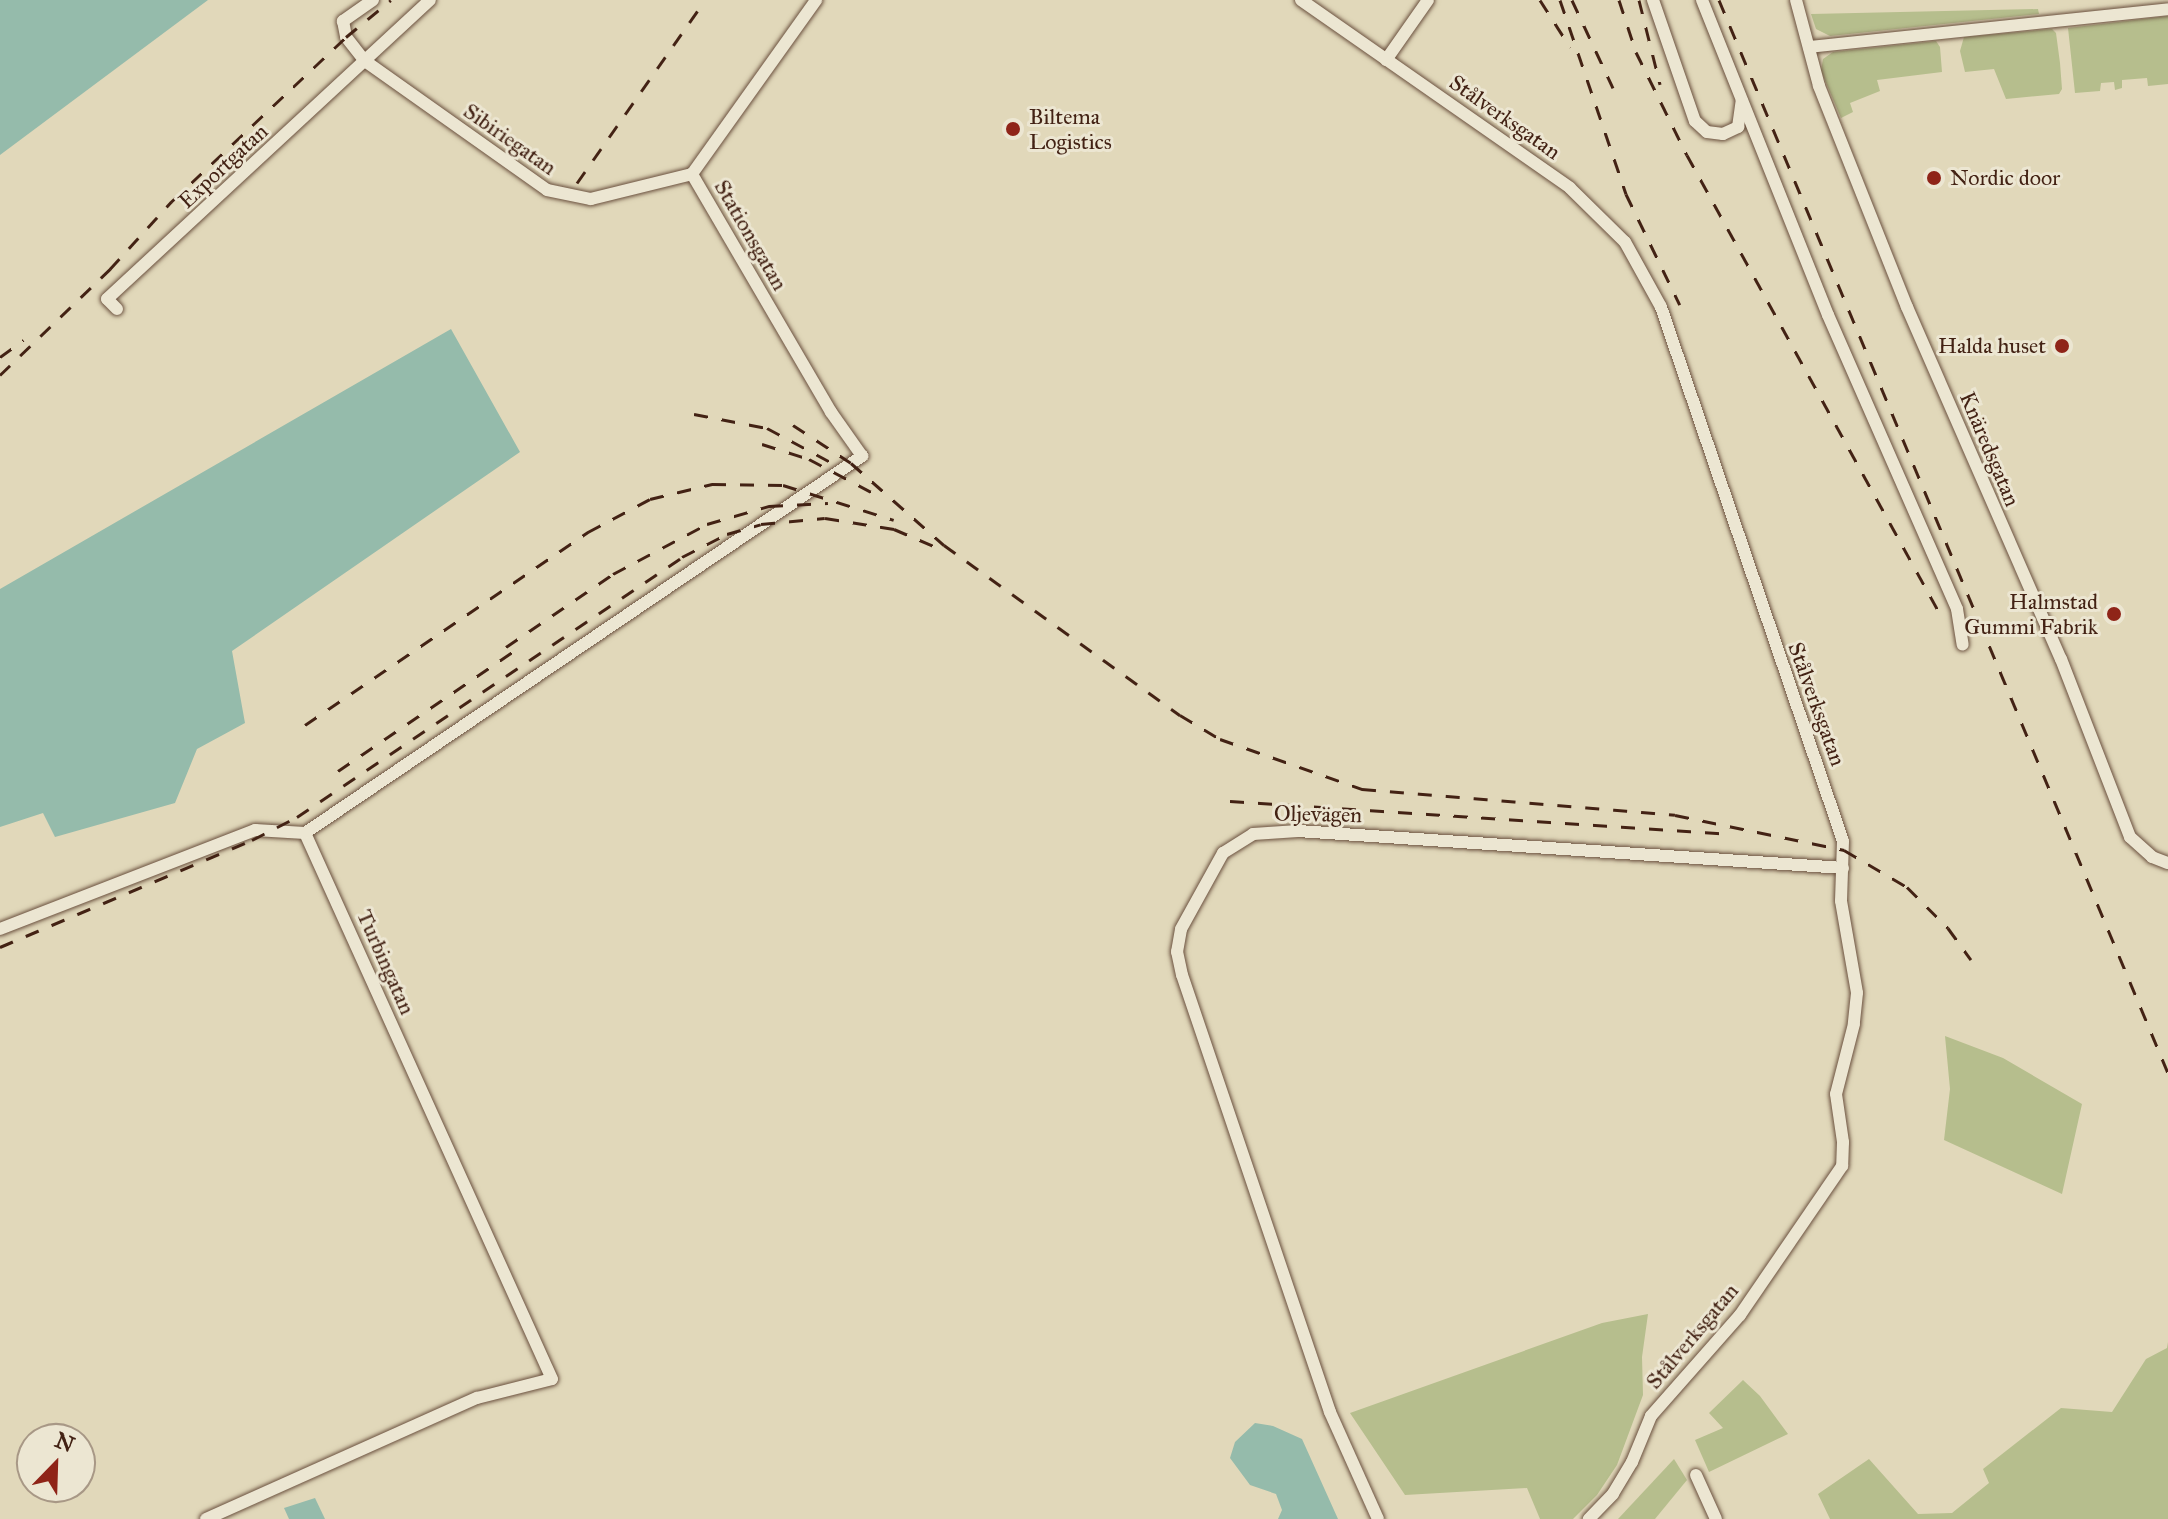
<!DOCTYPE html>
<html>
<head>
<meta charset="utf-8">
<style>
	body { margin:0 }
	#map { position:relative; width:2168px; height:1519px; overflow:hidden; background:#e1d8ba; font-family:"IM FELL Great Primer",serif }
	div>[style] { position:absolute }
	[style*='--x'] { left:calc(var(--x)*1px); top:calc(var(--y)*1px); width:calc(var(--w)*1px); rotate:calc(var(--a)*1deg) }
	.green>* { inset:0; background:#b6be8d }
	.water>* { inset:0; background:#95bbab }
	.roads { filter:drop-shadow(0 0 2px #6a503e) drop-shadow(0 0 2px #6a503e) }
	.minor>* { height:12px; margin:-6px; padding:0 6px; transform-origin:6px; border-radius:6px; background:#ece6d2 }
	.rail>* { height:3px; margin-top:-1.5px; transform-origin:0; background:repeating-linear-gradient(90deg,#432214 0 14px,transparent 0 28px) }
	.dots>* { width:22px; height:22px; translate:-50% -50%; box-sizing:border-box; border:4px solid #ece6d2; border-radius:50% }
	span { translate:-50% -50%; white-space:nowrap; text-align:center; line-height:1.15; -webkit-text-stroke:6px #ece6d2; paint-order:stroke }
	.poi-label { font-size:22px; color:#432214 }
	.left { translate:0 -50%; text-align:left }
	.right { translate:-100% -50%; text-align:right }
	.street-label { font-size:22px; color:#432214 }
	.north { position:absolute; left:16px; top:1423px; width:80px; height:80px; box-sizing:border-box; background:#ece6d2; border:2px solid #a89886; border-radius:50%; rotate:23deg; font-size:22px; font-weight:700; line-height:32px; text-align:center; color:#432214 }
	.north::after { content:''; display:block; margin:auto; width:28px; height:36px; background:#8f2418; clip-path:polygon(50% 0,100% 100%,50% 72%,0 100%) }
</style>
</head>
<body>
<div id="map">
	<div class="green">
		<i style="clip-path:polygon(2038px 9px,2039px 14px,1830px 36px,1816px 29px,1811px 14px)"></i>
		<i style="clip-path:polygon(2168px 16px,2168px 84px,2148px 86px,2147px 78px,2122px 80px,2122px 88px,2115px 90px,2114px 82px,2101px 83px,2100px 91px,2075px 93px,2068px 28px)"></i>
		<i style="clip-path:polygon(2052px 29px,2056px 33px,2060px 63px,2062px 89px,2059px 94px,2006px 99px,1994px 69px,1965px 72px,1960px 51px,1964px 37px)"></i>
		<i style="clip-path:polygon(1936px 41px,1940px 47px,1942px 72px,1877px 80px,1880px 91px,1850px 103px,1853px 112px,1841px 118px,1821px 71px,1823px 59px,1833px 52px)"></i>
		<i style="clip-path:polygon(1945px 1036px,2003px 1058px,2082px 1104px,2062px 1194px,1944px 1140px,1950px 1089px)"></i>
		<i style="clip-path:polygon(1648px 1314px,1642px 1357px,1643px 1395px,1617px 1465px,1597px 1495px,1573px 1519px,1540px 1519px,1527px 1488px,1405px 1495px,1350px 1413px,1602px 1323px)"></i>
		<i style="clip-path:polygon(2168px 1342px,2168px 1519px,1830px 1519px,1818px 1494px,1869px 1459px,1918px 1514px,1952px 1513px,1989px 1483px,1983px 1469px,2061px 1408px,2112px 1412px,2146px 1359px,2167px 1348px)"></i>
		<i style="clip-path:polygon(1743px 1380px,1760px 1396px,1788px 1434px,1709px 1472px,1695px 1440px,1723px 1428px,1709px 1413px)"></i>
		<i style="clip-path:polygon(1674px 1459px,1687px 1480px,1655px 1519px,1618px 1519px)"></i>
	</div>
	<div class="water">
		<i style="clip-path:polygon(0 0,208px 0,0 155px)"></i>
		<i style="clip-path:polygon(451px 329px,520px 452px,232px 651px,245px 723px,197px 749px,175px 803px,55px 837px,43px 813px,0 827px,0 589px)"></i>
		<i style="clip-path:polygon(1255px 1423px,1273px 1426px,1302px 1439px,1338px 1519px,1278px 1519px,1282px 1510px,1276px 1494px,1250px 1485px,1230px 1458px,1235px 1442px)"></i>
		<i style="clip-path:polygon(315px 1498px,325px 1519px,289px 1519px,284px 1508px)"></i>
	</div>
	<div class="roads">
		<div class="minor">
			<i style="--x:373;--y:0;--w:37;--a:145"></i>
			<i style="--x:343;--y:21;--w:16;--a:79"></i>
			<i style="--x:346;--y:37;--w:31;--a:52"></i>
			<i style="--x:365;--y:61;--w:223;--a:35.3"></i>
			<i style="--x:547;--y:190;--w:45;--a:11.6"></i>
			<i style="--x:591;--y:199;--w:104;--a:-13.9"></i>
			<i style="--x:1301;--y:0;--w:328;--a:34.9"></i>
			<i style="--x:1570;--y:188;--w:77;--a:44.5"></i>
			<i style="--x:1625;--y:242;--w:74;--a:61"></i>
			<i style="--x:1661;--y:307;--w:564;--a:71.18"></i>
			<i style="--x:1843;--y:841;--w:60;--a:91.9"></i>
			<i style="--x:1841;--y:901;--w:93;--a:80.1"></i>
			<i style="--x:1857;--y:993;--w:31;--a:96"></i>
			<i style="--x:1854;--y:1024;--w:72;--a:104.4"></i>
			<i style="--x:1836;--y:1094;--w:49;--a:81.7"></i>
			<i style="--x:1843;--y:1142;--w:24;--a:92"></i>
			<i style="--x:1842;--y:1166;--w:181;--a:124.4"></i>
			<i style="--x:1740;--y:1315;--w:135;--a:131.4"></i>
			<i style="--x:1651;--y:1416;--w:50;--a:112.4"></i>
			<i style="--x:1632;--y:1462;--w:37;--a:121"></i>
			<i style="--x:1613;--y:1494;--w:35;--a:134"></i>
			<i style="--x:1653;--y:0;--w:128;--a:70.9"></i>
			<i style="--x:1695;--y:121;--w:16;--a:43"></i>
			<i style="--x:1707;--y:132;--w:16;--a:7"></i>
			<i style="--x:1723;--y:134;--w:17;--a:-25"></i>
			<i style="--x:1738;--y:127;--w:27;--a:-82"></i>
			<i style="--x:1702;--y:0;--w:339;--a:68.2"></i>
			<i style="--x:1828;--y:315;--w:321;--a:66.3"></i>
			<i style="--x:1957;--y:609;--w:36;--a:81"></i>
			<i style="--x:1796;--y:0;--w:89;--a:75"></i>
			<i style="--x:1819;--y:86;--w:238;--a:68.3"></i>
			<i style="--x:1907;--y:307;--w:384;--a:66.4"></i>
			<i style="--x:2061;--y:659;--w:191;--a:68.8"></i>
			<i style="--x:2130;--y:837;--w:30;--a:42"></i>
			<i style="--x:2152;--y:857;--w:17;--a:21"></i>
			<i style="--x:1809;--y:47;--w:361;--a:-6"></i>
			<i style="--x:1386;--y:60;--w:73;--a:-55"></i>
			<i style="--x:692;--y:174;--w:214;--a:-54.5"></i>
			<i style="--x:117;--y:309;--w:14;--a:-135"></i>
			<i style="--x:107;--y:299;--w:440;--a:-42.8"></i>
			<i style="--x:0;--y:929;--w:274;--a:-21.2"></i>
			<i style="--x:255;--y:830;--w:50;--a:3.4"></i>
			<i style="--x:1696;--y:1475;--w:48;--a:65.6"></i>
			<i style="--x:206;--y:1519;--w:297;--a:-24.1"></i>
			<i style="--x:477;--y:1398;--w:77;--a:-14.2"></i>
			<i style="--x:552;--y:1379;--w:599;--a:-114.34"></i>
			<i style="--x:305;--y:833;--w:673;--a:-34.09"></i>
			<i style="--x:862;--y:456;--w:54;--a:-125.2"></i>
			<i style="--x:831;--y:412;--w:276;--a:-120.3"></i>
			<i style="--x:1378;--y:1519;--w:117;--a:-114.2"></i>
			<i style="--x:1330;--y:1412;--w:461;--a:-108.7"></i>
			<i style="--x:1182;--y:975;--w:24;--a:-102"></i>
			<i style="--x:1177;--y:952;--w:23;--a:-80"></i>
			<i style="--x:1181;--y:929;--w:87;--a:-61.1"></i>
			<i style="--x:1223;--y:853;--w:36;--a:-32"></i>
			<i style="--x:1253;--y:834;--w:45;--a:-3.8"></i>
			<i style="--x:1298;--y:831;--w:546;--a:3.88"></i>
		</div>
	</div>
	<div class="rail">
		<i style="--x:1540;--y:0;--w:56;--a:57.4"></i>
		<i style="--x:1560;--y:0;--w:205;--a:71.2"></i>
		<i style="--x:1626;--y:194;--w:123;--a:64.1"></i>
		<i style="--x:1572;--y:0;--w:97;--a:65"></i>
		<i style="--x:1619;--y:0;--w:55;--a:71.9"></i>
		<i style="--x:1636;--y:52;--w:115;--a:63.7"></i>
		<i style="--x:1687;--y:155;--w:522;--a:61.13"></i>
		<i style="--x:1639;--y:0;--w:87;--a:76"></i>
		<i style="--x:1719;--y:0;--w:1163;--a:67.29"></i>
		<i style="--x:577;--y:183;--w:223;--a:-55"></i>
		<i style="--x:0;--y:357;--w:29;--a:-36"></i>
		<i style="--x:0;--y:375;--w:153;--a:-43.9"></i>
		<i style="--x:110;--y:269;--w:91;--a:-47.7"></i>
		<i style="--x:171;--y:202;--w:241;--a:-43.3"></i>
		<i style="--x:346;--y:37;--w:58;--a:-39.4"></i>
		<i style="--x:694;--y:414;--w:74;--a:10.9"></i>
		<i style="--x:767;--y:428;--w:81;--a:28.2"></i>
		<i style="--x:793;--y:425;--w:69;--a:33.2"></i>
		<i style="--x:851;--y:463;--w:124;--a:41.4"></i>
		<i style="--x:944;--y:545;--w:291;--a:35.8"></i>
		<i style="--x:1180;--y:715;--w:47;--a:31"></i>
		<i style="--x:1220;--y:739;--w:151;--a:19.4"></i>
		<i style="--x:1362;--y:789;--w:314;--a:4.7"></i>
		<i style="--x:1675;--y:815;--w:173;--a:11.7"></i>
		<i style="--x:1844;--y:850;--w:73;--a:30.4"></i>
		<i style="--x:1907;--y:887;--w:58;--a:45"></i>
		<i style="--x:1948;--y:928;--w:39;--a:54"></i>
		<i style="--x:762;--y:444;--w:49;--a:17.7"></i>
		<i style="--x:809;--y:459;--w:75;--a:27.9"></i>
		<i style="--x:506;--y:647;--w:130;--a:-34.3"></i>
		<i style="--x:613;--y:574;--w:106;--a:-28"></i>
		<i style="--x:707;--y:524;--w:65;--a:-16.2"></i>
		<i style="--x:769;--y:506;--w:59;--a:-2.9"></i>
		<i style="--x:305;--y:725;--w:343;--a:-34.3"></i>
		<i style="--x:588;--y:532;--w:70;--a:-28"></i>
		<i style="--x:650;--y:499;--w:64;--a:-13.6"></i>
		<i style="--x:712;--y:484;--w:71;--a:0.8"></i>
		<i style="--x:783;--y:485;--w:116;--a:17.5"></i>
		<i style="--x:338;--y:771;--w:220;--a:-34.3"></i>
		<i style="--x:1230;--y:801;--w:503;--a:3.76"></i>
		<i style="--x:0;--y:947;--w:274;--a:-23"></i>
		<i style="--x:252;--y:840;--w:51;--a:-27.1"></i>
		<i style="--x:297;--y:817;--w:465;--a:-34"></i>
		<i style="--x:682;--y:557;--w:51;--a:-27.1"></i>
		<i style="--x:727;--y:534;--w:35;--a:-16"></i>
		<i style="--x:761;--y:524;--w:64;--a:-5.4"></i>
		<i style="--x:825;--y:518;--w:70;--a:9.1"></i>
		<i style="--x:894;--y:529;--w:46;--a:23.2"></i>
	</div>
	<div class="dots">
		<i style="left:1013px;top:129px;background:#8f2418"></i>
		<i style="left:1934px;top:178px;background:#8f2418"></i>
		<i style="left:2062px;top:346px;background:#8f2418"></i>
		<i style="left:2114px;top:614px;background:#8f2418"></i>
	</div>
	<div class="poi-label">
		<span class="left" style="left:1029px;top:129px">Biltema<br>Logistics</span>
		<span class="left" style="left:1950px;top:178px">Nordic door</span>
		<span class="right" style="left:2046px;top:346px">Halda huset</span>
		<span class="right" style="left:2098px;top:614px">Halmstad<br>Gummi Fabrik</span>
	</div>
	<div class="street-label">
		<span style="left:1505px;top:117px;rotate:35deg">Stålverksgatan</span>
		<span style="left:510px;top:139px;rotate:35deg">Sibiriegatan</span>
		<span style="left:223px;top:166px;rotate:-43deg">Exportgatan</span>
		<span style="left:751px;top:235px;rotate:60deg">Stationsgatan</span>
		<span style="left:1990px;top:449px;rotate:67deg">Knäredsgatan</span>
		<span style="left:1817px;top:704px;rotate:70deg">Stålverksgatan</span>
		<span style="left:1318px;top:814px;rotate:1deg">Oljevägen</span>
		<span style="left:386px;top:962px;rotate:66deg">Turbingatan</span>
		<span style="left:1692px;top:1336px;rotate:-50deg">Stålverksgatan</span>
	</div>
	<div class="north">N</div>
</div>
</body>
</html>
